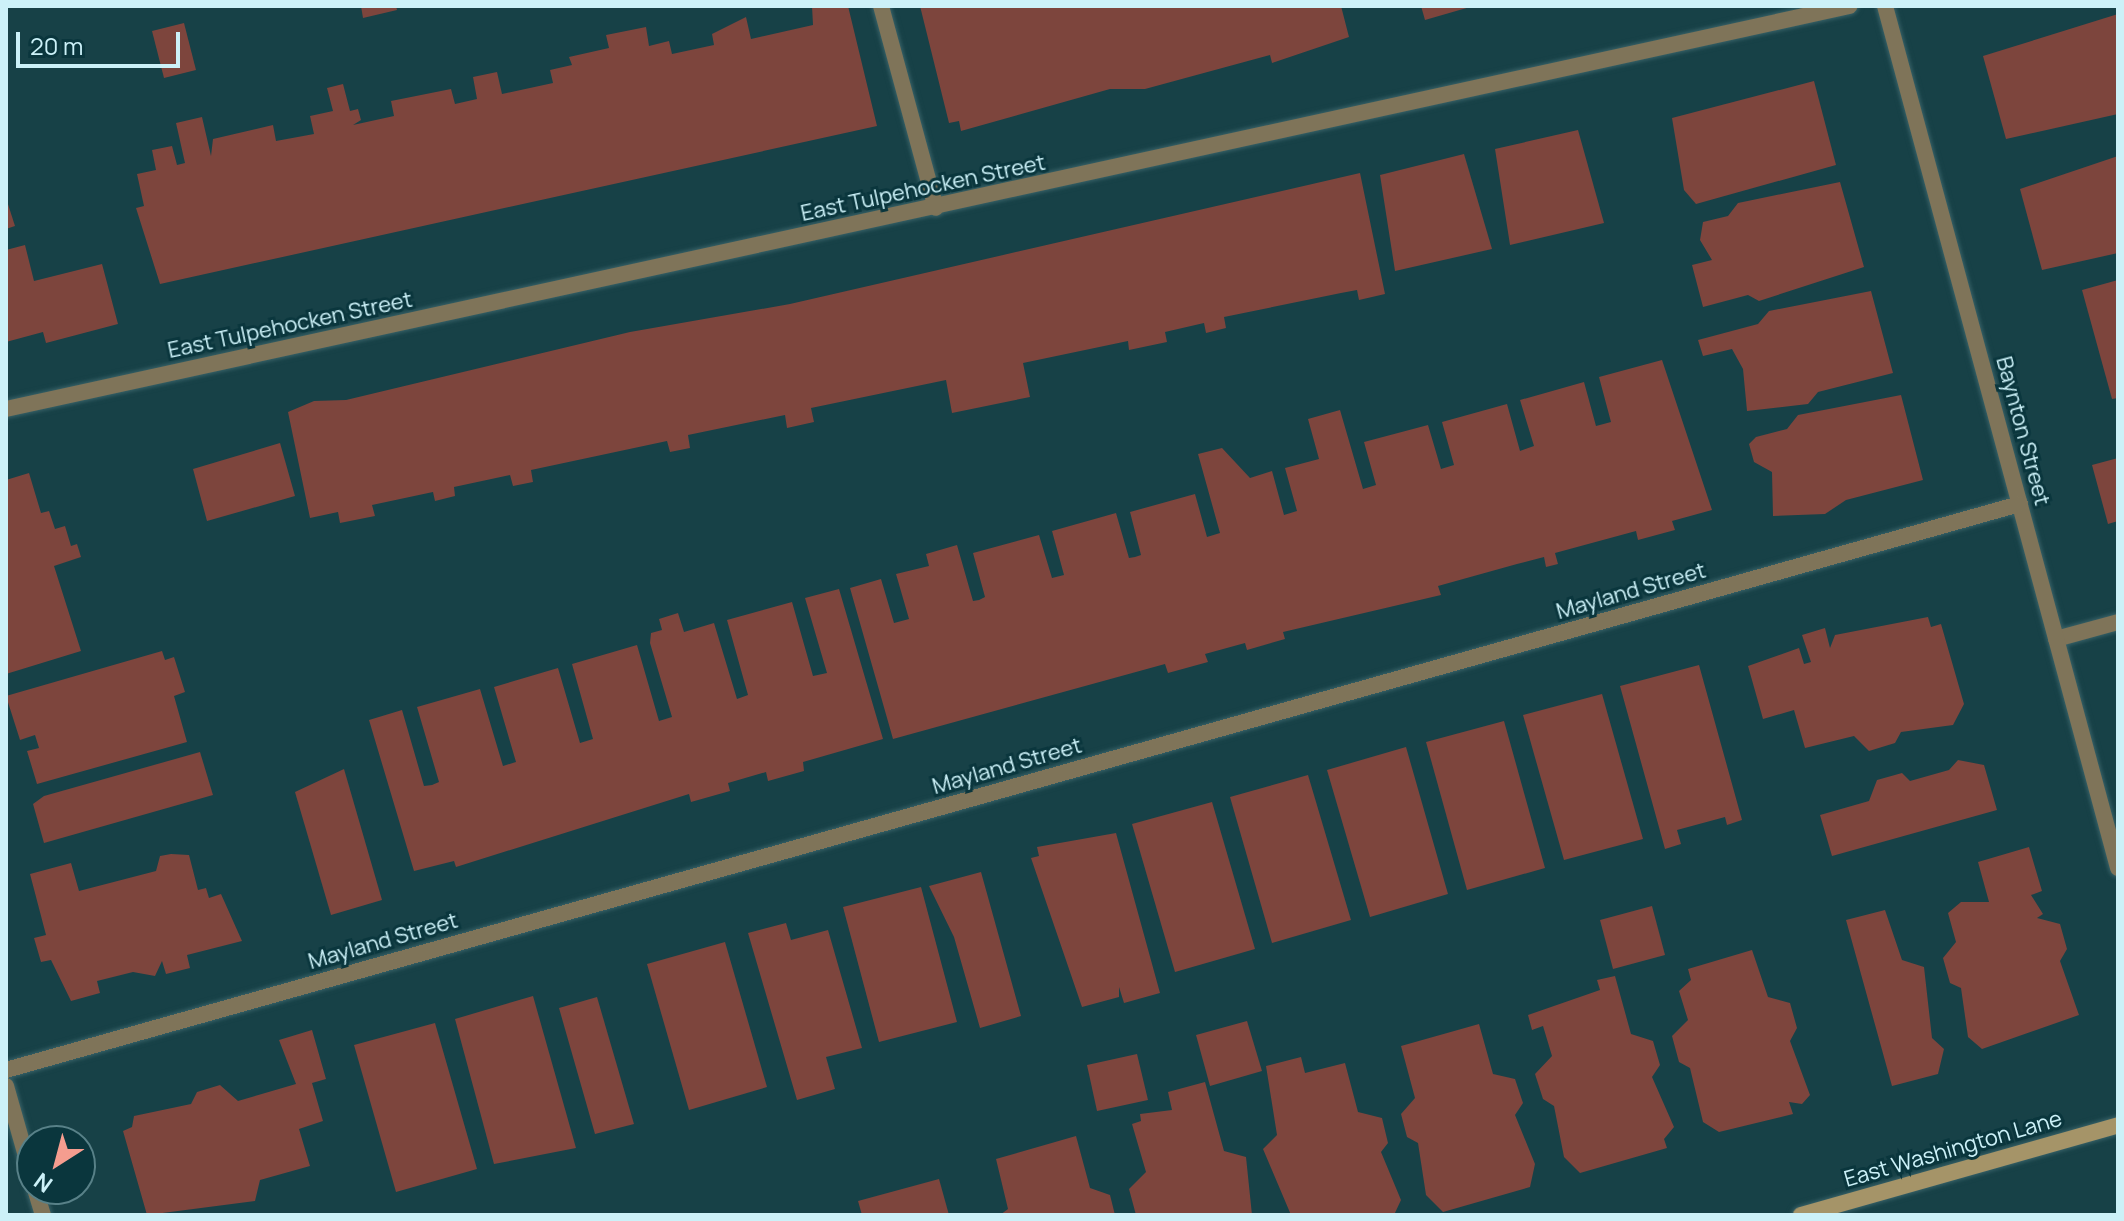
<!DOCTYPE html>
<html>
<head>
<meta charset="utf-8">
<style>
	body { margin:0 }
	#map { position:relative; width:2124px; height:1221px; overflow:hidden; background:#174147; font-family:Manrope,sans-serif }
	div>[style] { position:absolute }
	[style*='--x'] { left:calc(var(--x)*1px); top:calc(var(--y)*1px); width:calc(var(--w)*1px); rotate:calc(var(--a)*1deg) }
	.building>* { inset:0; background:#7d453d }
	.roads { filter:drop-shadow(0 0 2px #386167) drop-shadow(0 0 2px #386167) }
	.service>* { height:16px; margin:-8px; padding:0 8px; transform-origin:8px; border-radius:8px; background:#7f7459 }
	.minor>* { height:16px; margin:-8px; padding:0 8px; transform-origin:8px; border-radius:8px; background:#7f7459 }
	.secondary>* { height:16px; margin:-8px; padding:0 8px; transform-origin:8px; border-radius:8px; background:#a59468 }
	span { translate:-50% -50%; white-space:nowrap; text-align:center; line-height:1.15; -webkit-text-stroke:6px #0a363d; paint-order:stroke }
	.street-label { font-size:22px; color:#ccf1f8 }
	.frame { position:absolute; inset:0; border:8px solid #ccf1f8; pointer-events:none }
	.north { position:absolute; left:16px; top:1125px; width:80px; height:80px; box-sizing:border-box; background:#0a363d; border:2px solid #588188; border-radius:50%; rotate:216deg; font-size:22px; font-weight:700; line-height:32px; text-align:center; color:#ccf1f8 }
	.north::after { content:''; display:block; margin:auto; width:28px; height:36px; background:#f59d8f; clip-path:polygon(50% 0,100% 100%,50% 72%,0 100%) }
	.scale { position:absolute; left:16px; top:32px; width:164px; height:36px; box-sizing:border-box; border:4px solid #ccf1f8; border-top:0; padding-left:10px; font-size:24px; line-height:28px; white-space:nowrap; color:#ccf1f8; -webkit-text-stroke:6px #0a363d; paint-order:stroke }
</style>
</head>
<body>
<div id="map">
	<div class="building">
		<i style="clip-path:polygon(361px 6px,396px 6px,397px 10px,363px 18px)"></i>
		<i style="clip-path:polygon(812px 6px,848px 6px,877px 126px,160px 284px,136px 208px,144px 206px,137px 174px,156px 170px,152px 150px,172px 146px,177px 165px,185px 163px,176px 123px,202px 117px,211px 156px,213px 139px,273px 125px,276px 141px,314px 134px,310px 116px,333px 111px,327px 88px,343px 84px,350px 111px,358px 109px,361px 120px,353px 125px,394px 116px,391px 101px,451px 89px,455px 104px,477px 99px,473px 77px,497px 72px,502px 94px,553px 83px,550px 70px,572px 65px,569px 57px,609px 48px,606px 35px,646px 27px,649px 46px,669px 41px,672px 54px,714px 45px,712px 34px,746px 17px,751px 39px,813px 25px)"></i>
		<i style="clip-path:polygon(920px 6px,1341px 6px,1349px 37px,1272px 63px,1270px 55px,1145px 89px,1110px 89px,961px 131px,959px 121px,949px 123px)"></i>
		<i style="clip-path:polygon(1421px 6px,1470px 6px,1470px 7px,1425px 20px)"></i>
		<i style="clip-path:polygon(2118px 14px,2118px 114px,2006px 139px,1983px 56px)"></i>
		<i style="clip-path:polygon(184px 23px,196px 70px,164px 78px,152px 31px)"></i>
		<i style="clip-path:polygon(1814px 81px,1836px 165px,1696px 204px,1684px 190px,1672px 118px)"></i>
		<i style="clip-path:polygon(1578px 130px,1604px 223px,1510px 245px,1495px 149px)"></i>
		<i style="clip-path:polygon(1464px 154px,1492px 249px,1395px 271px,1380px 175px)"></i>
		<i style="clip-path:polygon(2118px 156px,2118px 253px,2042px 270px,2020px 189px)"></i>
		<i style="clip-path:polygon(1360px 173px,1385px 294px,1359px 300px,1357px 290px,1341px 293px,1224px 317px,1226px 328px,1206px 333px,1204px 323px,1165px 332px,1167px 342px,1129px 350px,1128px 341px,1023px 363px,1030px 397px,952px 413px,946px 380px,811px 408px,814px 422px,787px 428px,785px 415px,688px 435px,690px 448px,670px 452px,667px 441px,531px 470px,533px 482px,513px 486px,510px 475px,454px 487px,455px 496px,435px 501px,433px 492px,372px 505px,375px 516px,340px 523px,338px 512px,310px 518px,288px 412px,314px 401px,346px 400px,630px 332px,790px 304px)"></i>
		<i style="clip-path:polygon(1840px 182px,1864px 267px,1759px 301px,1748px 295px,1703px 307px,1692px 265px,1712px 260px,1700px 240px,1703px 222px,1728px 216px,1738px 203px)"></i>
		<i style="clip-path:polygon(6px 198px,15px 226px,6px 229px)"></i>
		<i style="clip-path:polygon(25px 245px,34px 281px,102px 264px,118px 324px,46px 343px,43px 332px,6px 342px,6px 250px)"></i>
		<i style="clip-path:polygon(2118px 280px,2118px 398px,2112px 399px,2082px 290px)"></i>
		<i style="clip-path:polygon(1871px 291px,1893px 373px,1818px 392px,1808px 404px,1747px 411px,1743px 369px,1732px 349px,1703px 356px,1698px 340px,1758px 324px,1769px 311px)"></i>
		<i style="clip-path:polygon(1662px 360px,1712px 510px,1672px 521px,1675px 530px,1638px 540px,1636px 531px,1555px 553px,1558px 564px,1546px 567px,1544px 557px,1517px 564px,1438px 586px,1441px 595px,1283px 632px,1285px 639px,1247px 650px,1245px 643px,1205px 654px,1208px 662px,1168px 673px,1165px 664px,893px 739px,850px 588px,881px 579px,894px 623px,909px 619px,896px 574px,929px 566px,926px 554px,957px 545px,973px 601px,979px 600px,985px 597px,973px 553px,1039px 535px,1052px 578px,1064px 575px,1052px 531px,1116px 513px,1129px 558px,1135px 557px,1141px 555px,1130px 512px,1195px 494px,1207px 537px,1220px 533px,1198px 454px,1222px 448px,1250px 478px,1272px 471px,1284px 515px,1297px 511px,1285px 468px,1319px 459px,1308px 419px,1340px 410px,1363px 489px,1376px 485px,1364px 442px,1428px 425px,1441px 469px,1454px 465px,1442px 422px,1507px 404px,1520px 451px,1534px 446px,1520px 400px,1584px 382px,1596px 426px,1611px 422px,1599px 377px)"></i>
		<i style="clip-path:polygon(1901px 395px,1923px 480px,1846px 500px,1825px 514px,1773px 516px,1772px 472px,1754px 462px,1749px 444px,1756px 437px,1787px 429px,1798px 415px)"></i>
		<i style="clip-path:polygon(280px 443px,295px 496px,207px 521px,193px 469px)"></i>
		<i style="clip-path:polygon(2118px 458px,2118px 521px,2108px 524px,2092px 465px)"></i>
		<i style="clip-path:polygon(29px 473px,41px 513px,49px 511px,55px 529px,65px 526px,71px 546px,77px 544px,81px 557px,54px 566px,81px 651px,6px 674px,6px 480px)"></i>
		<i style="clip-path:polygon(839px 589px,883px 739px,803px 762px,804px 771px,768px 781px,766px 772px,728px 783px,730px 791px,691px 802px,689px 794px,456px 867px,454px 861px,414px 871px,369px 720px,402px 710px,424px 786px,432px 785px,439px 782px,417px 707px,480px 689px,503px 766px,516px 762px,494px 687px,558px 668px,580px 743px,593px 739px,572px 664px,637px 645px,659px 721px,672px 717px,650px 643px,651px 633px,662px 630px,659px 619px,678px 613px,684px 632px,714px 623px,737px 699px,748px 695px,727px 620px,792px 602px,813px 676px,827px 673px,805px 598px)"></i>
		<i style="clip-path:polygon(1928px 617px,1931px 627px,1941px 624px,1964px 704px,1953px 725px,1901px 732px,1895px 743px,1869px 751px,1854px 736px,1805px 748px,1794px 710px,1763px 719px,1748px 666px,1799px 648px,1804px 664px,1811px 662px,1802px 635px,1825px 628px,1830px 648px,1835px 635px)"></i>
		<i style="clip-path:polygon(162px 651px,165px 660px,174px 657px,185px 692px,174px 696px,187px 742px,37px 784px,27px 751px,39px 748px,35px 735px,20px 740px,6px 696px)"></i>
		<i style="clip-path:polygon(1699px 665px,1742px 820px,1727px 825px,1725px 817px,1677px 830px,1681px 844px,1665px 849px,1620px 686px)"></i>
		<i style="clip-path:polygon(1602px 694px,1643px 839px,1564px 860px,1523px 715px)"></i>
		<i style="clip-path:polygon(1504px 721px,1545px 868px,1467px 890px,1426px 742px)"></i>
		<i style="clip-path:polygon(1406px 747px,1448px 894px,1370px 917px,1327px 770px)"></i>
		<i style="clip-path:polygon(200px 752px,213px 795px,44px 843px,33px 804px,44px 796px)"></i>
		<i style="clip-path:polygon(1958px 760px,1984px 765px,1997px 810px,1832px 856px,1820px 815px,1869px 801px,1877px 780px,1902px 773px,1910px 781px,1949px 770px)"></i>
		<i style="clip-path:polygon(344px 769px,382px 900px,331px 915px,295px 792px)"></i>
		<i style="clip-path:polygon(1308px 775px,1351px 920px,1272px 943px,1230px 797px)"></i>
		<i style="clip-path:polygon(1212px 802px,1255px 949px,1175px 972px,1132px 824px)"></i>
		<i style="clip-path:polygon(1116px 833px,1160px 993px,1124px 1003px,1119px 987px,1119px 997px,1082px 1007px,1031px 858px,1039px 856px,1037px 847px)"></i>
		<i style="clip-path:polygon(2029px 847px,2042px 891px,2031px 895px,2043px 914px,2037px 918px,2060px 924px,2067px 949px,2060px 961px,2079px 1015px,1982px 1049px,1968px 1037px,1961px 988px,1950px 983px,1943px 958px,1956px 942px,1948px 913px,1961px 902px,1989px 902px,1978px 862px)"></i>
		<i style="clip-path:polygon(171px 854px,189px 855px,198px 890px,206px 888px,209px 898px,221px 894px,242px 941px,187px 955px,190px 968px,166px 974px,162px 961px,155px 976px,133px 972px,97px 981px,100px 993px,71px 1001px,51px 960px,41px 962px,34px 938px,46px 935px,30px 874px,71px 863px,79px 891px,156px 871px,160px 856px)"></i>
		<i style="clip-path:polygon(981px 872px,1021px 1016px,980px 1028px,954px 937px,929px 886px)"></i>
		<i style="clip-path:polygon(921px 887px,957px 1022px,879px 1042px,843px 907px)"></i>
		<i style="clip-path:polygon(1652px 906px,1665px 955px,1613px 969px,1600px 920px)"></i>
		<i style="clip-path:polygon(1885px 910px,1902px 960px,1924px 967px,1932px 1038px,1944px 1049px,1938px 1074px,1892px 1086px,1846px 920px)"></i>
		<i style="clip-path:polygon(786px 923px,791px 940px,828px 930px,862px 1048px,826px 1057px,835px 1089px,797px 1100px,748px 933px)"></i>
		<i style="clip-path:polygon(725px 942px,767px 1087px,689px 1110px,647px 964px)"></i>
		<i style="clip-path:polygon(1752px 950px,1768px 997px,1790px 1003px,1797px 1028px,1790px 1041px,1810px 1095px,1802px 1104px,1789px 1102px,1793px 1114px,1719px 1132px,1703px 1122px,1690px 1068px,1679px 1062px,1672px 1036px,1688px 1020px,1679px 991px,1691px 980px,1688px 969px)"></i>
		<i style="clip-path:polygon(1615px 976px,1631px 1034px,1653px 1041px,1660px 1065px,1652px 1077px,1674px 1127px,1664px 1139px,1667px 1148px,1580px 1173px,1564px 1157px,1554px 1106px,1543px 1099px,1535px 1074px,1552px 1056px,1543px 1026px,1532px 1030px,1528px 1015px,1600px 990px,1597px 980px)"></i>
		<i style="clip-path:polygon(533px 996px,576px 1148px,494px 1164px,455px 1019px)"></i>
		<i style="clip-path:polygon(597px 997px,634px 1124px,595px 1134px,559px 1008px)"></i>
		<i style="clip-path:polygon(1247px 1021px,1262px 1071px,1210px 1086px,1196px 1035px)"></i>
		<i style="clip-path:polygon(435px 1023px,477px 1169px,396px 1192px,354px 1045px)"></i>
		<i style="clip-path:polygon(1479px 1024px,1493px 1074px,1515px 1079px,1523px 1103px,1515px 1115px,1535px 1164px,1530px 1187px,1443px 1212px,1426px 1195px,1418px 1143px,1407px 1137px,1401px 1114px,1415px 1098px,1401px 1046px)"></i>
		<i style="clip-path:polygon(312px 1030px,326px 1079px,312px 1083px,323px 1121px,299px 1129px,310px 1166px,260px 1180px,255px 1201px,147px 1215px,123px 1131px,132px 1127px,134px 1116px,191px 1104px,197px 1092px,220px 1085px,238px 1101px,296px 1084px,279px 1040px)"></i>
		<i style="clip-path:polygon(1137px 1054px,1148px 1100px,1097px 1111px,1087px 1065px)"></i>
		<i style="clip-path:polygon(1301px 1057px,1305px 1073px,1345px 1063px,1358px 1112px,1382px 1118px,1388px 1143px,1381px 1152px,1401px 1200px,1394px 1215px,1291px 1215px,1263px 1149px,1277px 1135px,1266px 1066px)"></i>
		<i style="clip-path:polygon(1205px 1082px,1224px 1151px,1246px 1157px,1252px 1215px,1136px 1215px,1129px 1189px,1146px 1172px,1132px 1124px,1141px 1121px,1140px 1114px,1172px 1110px,1168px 1092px)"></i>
		<i style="clip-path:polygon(1076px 1136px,1090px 1188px,1110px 1195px,1115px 1215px,1000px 1215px,1008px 1209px,996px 1159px)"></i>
		<i style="clip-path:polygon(939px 1179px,949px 1215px,862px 1215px,858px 1201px)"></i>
	</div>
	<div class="roads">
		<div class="service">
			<i style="--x:2056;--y:639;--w:64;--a:-15.3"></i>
		</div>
		<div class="minor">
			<i style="--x:881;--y:6;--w:209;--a:74.8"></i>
			<i style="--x:1885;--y:6;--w:893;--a:74.87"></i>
			<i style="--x:6;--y:409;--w:1887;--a:-12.33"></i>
			<i style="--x:6;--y:1070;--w:2092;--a:-15.7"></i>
			<i style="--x:6;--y:1086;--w:95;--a:74.1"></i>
			<i style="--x:35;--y:1189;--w:27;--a:73"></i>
		</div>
		<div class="secondary">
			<i style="--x:1801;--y:1215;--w:330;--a:-15.8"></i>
		</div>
	</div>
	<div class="street-label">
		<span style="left:923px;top:188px;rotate:-12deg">East Tulpehocken Street</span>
		<span style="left:290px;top:325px;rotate:-12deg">East Tulpehocken Street</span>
		<span style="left:2023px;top:431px;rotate:75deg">Baynton Street</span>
		<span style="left:1631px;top:591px;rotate:-16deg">Mayland Street</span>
		<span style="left:1007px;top:766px;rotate:-16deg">Mayland Street</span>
		<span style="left:383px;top:941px;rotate:-16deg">Mayland Street</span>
		<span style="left:1953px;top:1149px;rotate:-16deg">East Washington Lane</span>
	</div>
	<div class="frame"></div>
	<div class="north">N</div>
	<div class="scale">20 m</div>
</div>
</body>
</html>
